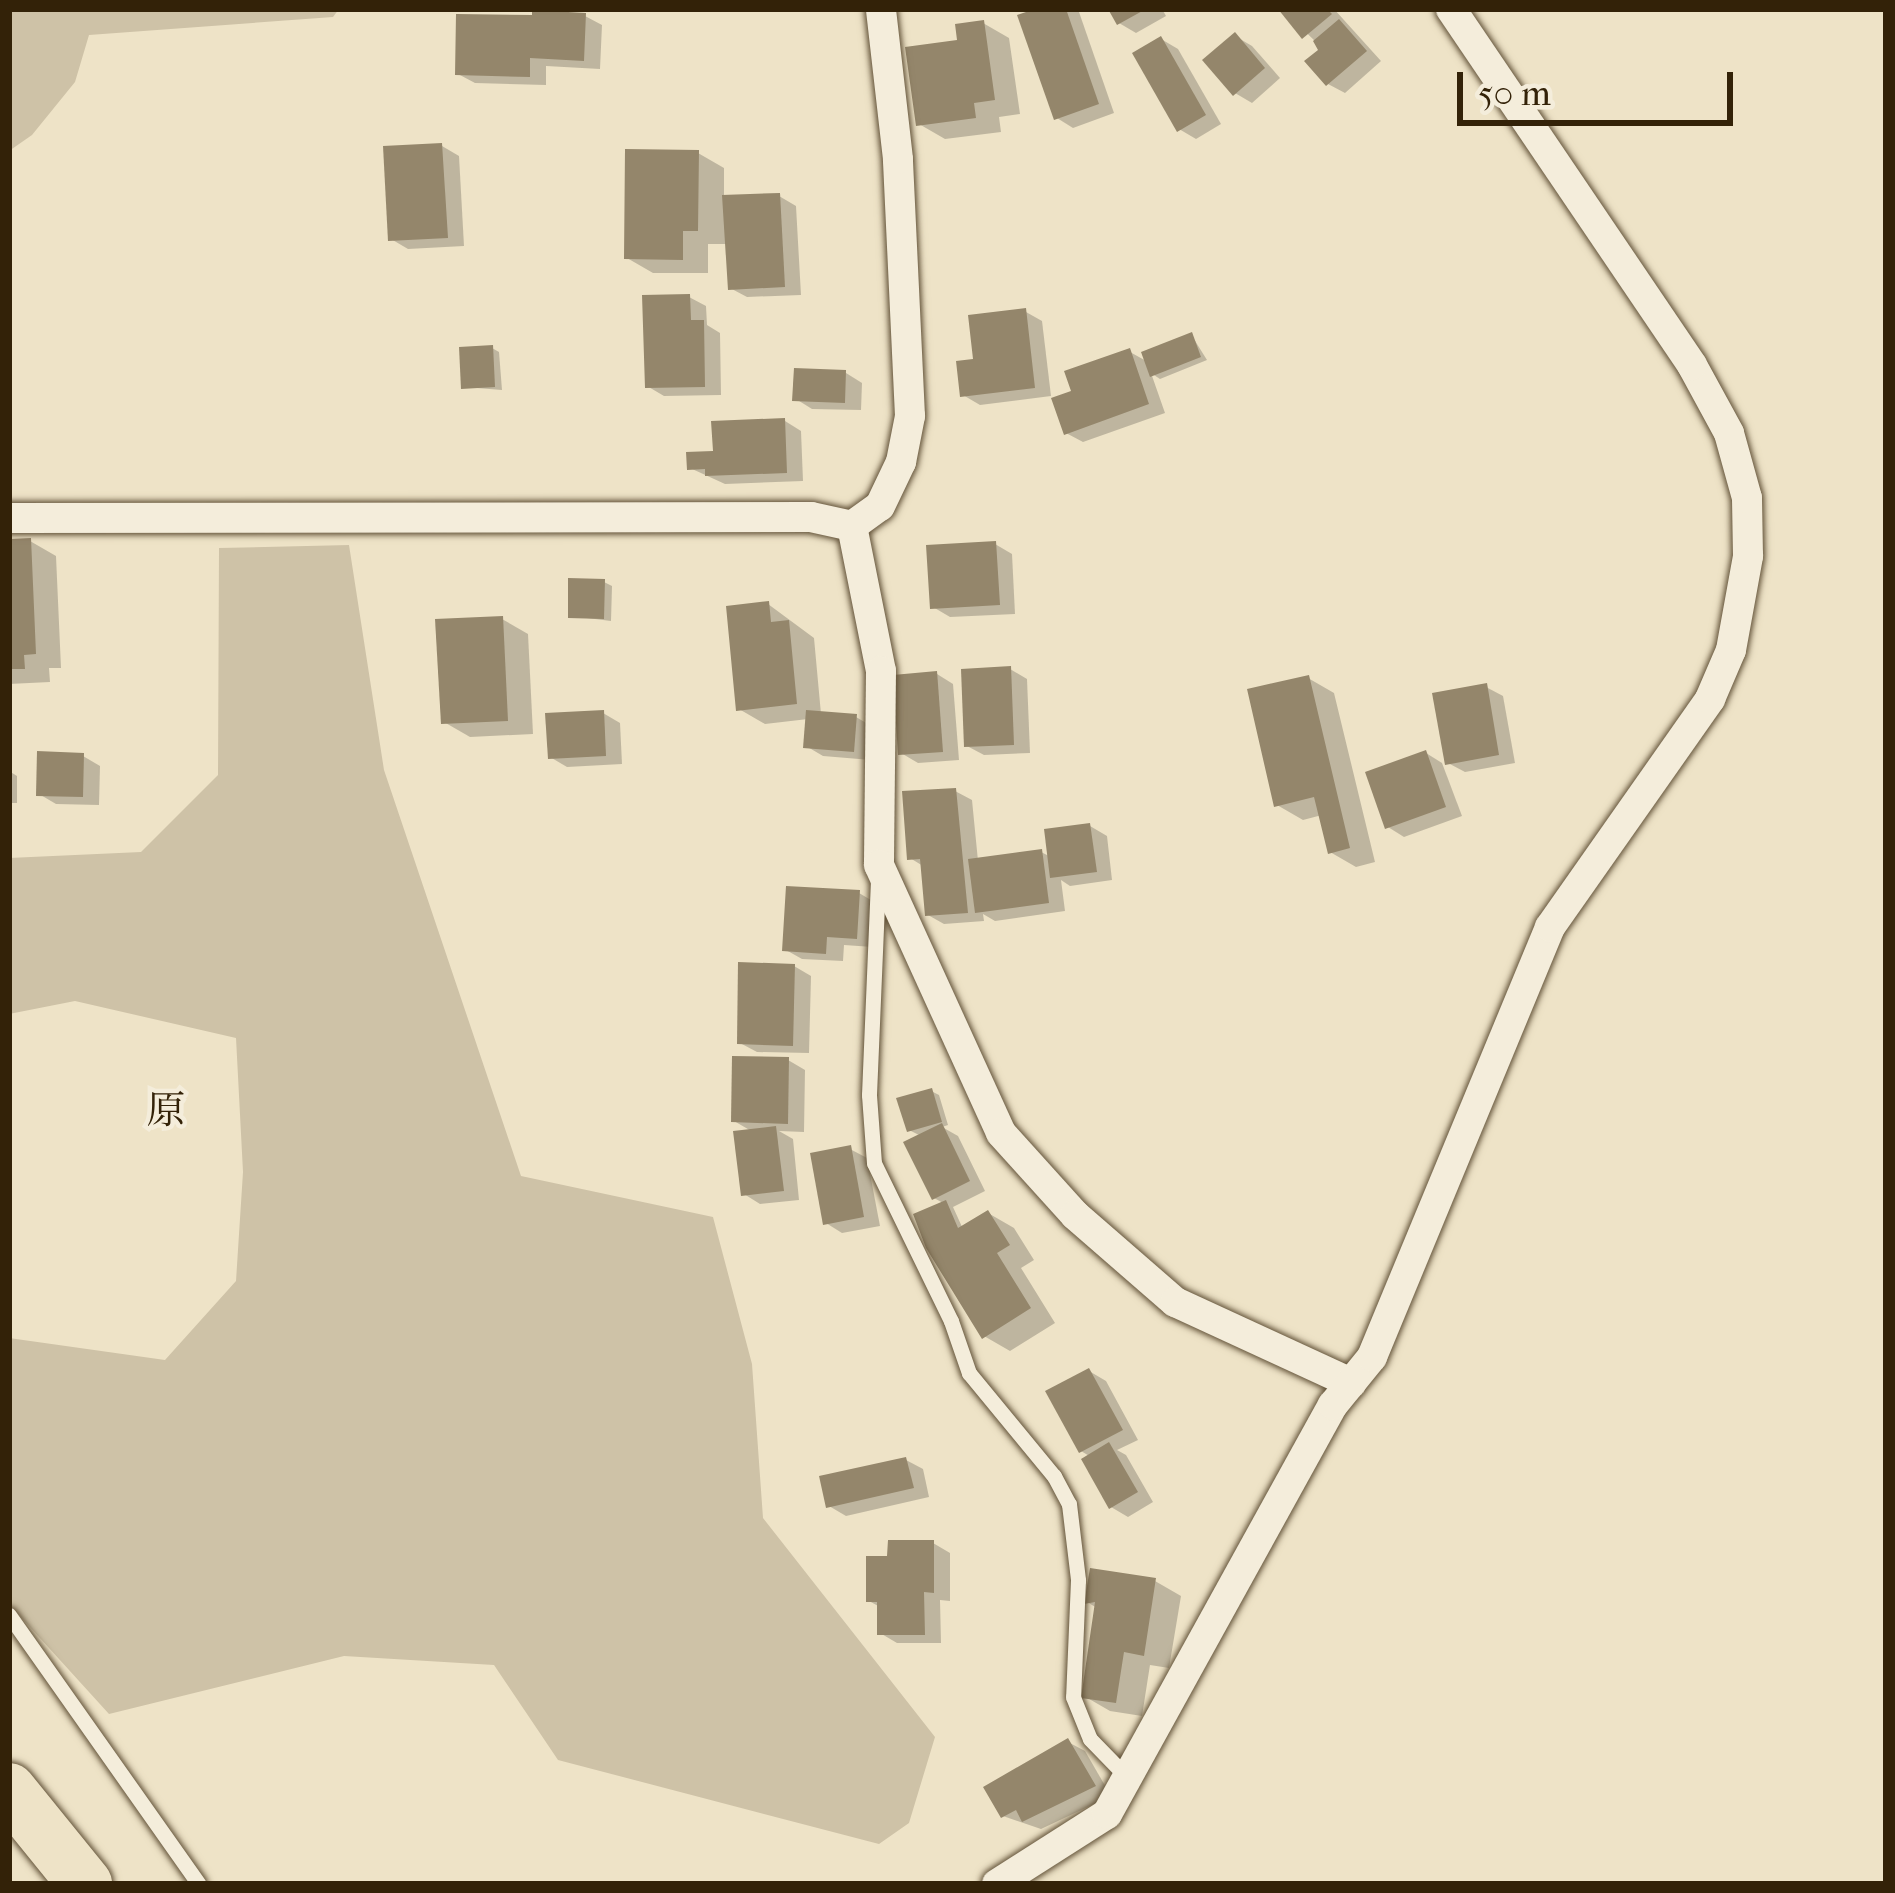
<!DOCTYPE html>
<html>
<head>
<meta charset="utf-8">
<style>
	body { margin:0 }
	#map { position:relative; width:1895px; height:1893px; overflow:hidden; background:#eee3c7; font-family:"IM FELL French Canon","Noto Serif JP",serif }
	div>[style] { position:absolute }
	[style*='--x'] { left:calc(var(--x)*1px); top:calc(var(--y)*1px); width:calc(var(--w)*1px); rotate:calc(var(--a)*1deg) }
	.green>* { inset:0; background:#cec2a7 }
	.shadow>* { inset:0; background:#0003 }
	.building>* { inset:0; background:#94866b }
	.roads { filter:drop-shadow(0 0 3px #625238) drop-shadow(0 0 3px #625238) }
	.lane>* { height:15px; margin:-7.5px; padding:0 7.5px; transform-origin:7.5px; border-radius:7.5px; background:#f4eddb }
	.street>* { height:30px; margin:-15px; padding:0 15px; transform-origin:15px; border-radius:15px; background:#f4eddb }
	.highway>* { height:54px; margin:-27px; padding:0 27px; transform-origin:27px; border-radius:27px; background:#eee3c7 }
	span { translate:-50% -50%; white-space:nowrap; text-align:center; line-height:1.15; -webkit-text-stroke:9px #f4eddb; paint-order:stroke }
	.neighbourhood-label { font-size:39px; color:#332208 }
	.frame { position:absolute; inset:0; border:12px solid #332208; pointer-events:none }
	.scale { position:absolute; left:1457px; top:72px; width:276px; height:54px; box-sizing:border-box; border:6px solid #332208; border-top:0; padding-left:15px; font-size:36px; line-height:42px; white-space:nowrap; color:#332208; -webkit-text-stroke:9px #f4eddb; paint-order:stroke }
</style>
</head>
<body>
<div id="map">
	<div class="green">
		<i style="clip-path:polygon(9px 9px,339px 9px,333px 17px,89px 35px,75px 82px,32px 135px,9px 151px)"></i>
		<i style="clip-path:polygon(349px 545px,384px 770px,521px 1176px,713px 1217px,752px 1364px,763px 1518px,935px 1737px,909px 1823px,879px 1844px,558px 1760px,494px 1665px,344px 1656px,109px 1714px,9px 1604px,9px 1338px,165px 1360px,236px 1281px,243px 1172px,236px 1038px,75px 1001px,9px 1014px,9px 858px,141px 852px,218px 775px,219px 548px)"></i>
	</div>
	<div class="shadow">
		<i style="clip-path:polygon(1043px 9px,1079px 12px,1114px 113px,1073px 128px,1057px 118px)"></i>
		<i style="clip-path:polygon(1111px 9px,1162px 9px,1166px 16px,1136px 33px,1119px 23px)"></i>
		<i style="clip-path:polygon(1282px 9px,1334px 9px,1381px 61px,1345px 93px,1328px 84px,1318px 44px)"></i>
		<i style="clip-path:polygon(585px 16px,602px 25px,600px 69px,546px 66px,546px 85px,475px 83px,458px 74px)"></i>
		<i style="clip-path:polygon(983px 23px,1009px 38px,1020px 114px,999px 117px,1001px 132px,945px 139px,919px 124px,961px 42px)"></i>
		<i style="clip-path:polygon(1235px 36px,1252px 46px,1280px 78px,1252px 103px,1235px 93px)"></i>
		<i style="clip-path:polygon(1161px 39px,1178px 49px,1221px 124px,1196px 139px,1179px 129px)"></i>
		<i style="clip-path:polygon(442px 146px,459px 156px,464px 246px,408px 249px,391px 239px)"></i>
		<i style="clip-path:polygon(698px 153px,724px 168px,724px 198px,779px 196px,796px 206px,801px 295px,747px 297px,730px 288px,728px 244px,708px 244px,708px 273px,653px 273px,627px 258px)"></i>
		<i style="clip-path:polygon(689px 297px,706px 306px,707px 325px,720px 333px,721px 395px,664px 396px,647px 386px)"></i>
		<i style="clip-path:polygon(1026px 312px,1042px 321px,1051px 396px,980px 405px,963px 395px)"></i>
		<i style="clip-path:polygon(1192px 336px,1207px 360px,1160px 379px,1151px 373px,1165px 413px,1083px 442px,1066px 433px,1074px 392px,1130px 352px,1148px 362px)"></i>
		<i style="clip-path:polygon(492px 348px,499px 352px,502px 390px,464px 387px)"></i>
		<i style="clip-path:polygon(846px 373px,862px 383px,861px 410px,812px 409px,796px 399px)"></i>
		<i style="clip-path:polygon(785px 421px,801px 431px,803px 481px,725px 484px,690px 468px)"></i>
		<i style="clip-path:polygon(30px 541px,56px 556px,61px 668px,49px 668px,50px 682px,9px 684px,9px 542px)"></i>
		<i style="clip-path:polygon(995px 544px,1012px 554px,1015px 614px,950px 617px,933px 607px)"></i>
		<i style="clip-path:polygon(604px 582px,612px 586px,611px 621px,571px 616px)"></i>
		<i style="clip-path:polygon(768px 604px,814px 638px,821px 714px,856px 717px,873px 727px,871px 760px,823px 756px,806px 746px,808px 719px,765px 724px,739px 709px)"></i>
		<i style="clip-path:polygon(502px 619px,528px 634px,533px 734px,470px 737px,444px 722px)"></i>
		<i style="clip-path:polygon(1010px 669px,1027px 679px,1030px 753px,984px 755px,967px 746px)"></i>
		<i style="clip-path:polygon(937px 674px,953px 684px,959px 760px,918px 763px,901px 753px)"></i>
		<i style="clip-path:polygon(1308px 678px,1334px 693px,1375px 862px,1356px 867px,1330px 852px,1322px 815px,1303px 820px,1277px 805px)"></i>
		<i style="clip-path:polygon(1486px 687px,1503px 696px,1515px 763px,1465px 772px,1448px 763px)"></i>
		<i style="clip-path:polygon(603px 713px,620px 723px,622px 764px,567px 767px,550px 757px)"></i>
		<i style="clip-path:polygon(1426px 753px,1442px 763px,1462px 816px,1404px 837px,1388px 827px)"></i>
		<i style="clip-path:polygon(83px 756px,100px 766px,99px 805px,56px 804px,39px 794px)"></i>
		<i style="clip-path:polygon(9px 771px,17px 776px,17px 803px,9px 803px)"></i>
		<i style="clip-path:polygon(955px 791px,972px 800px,978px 861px,1041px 852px,1051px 857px,1090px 826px,1107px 836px,1112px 880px,1070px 886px,1061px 880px,1065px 911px,995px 921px,983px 914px,984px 921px,944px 924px,928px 915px,923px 866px,910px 858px)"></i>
		<i style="clip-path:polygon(859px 893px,876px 903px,873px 947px,844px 945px,843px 961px,802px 959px,786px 950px)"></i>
		<i style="clip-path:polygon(794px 966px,811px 976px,809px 1053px,757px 1052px,740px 1043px)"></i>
		<i style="clip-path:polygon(788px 1060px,805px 1070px,804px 1132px,779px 1131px,793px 1139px,799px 1200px,760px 1204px,744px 1194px,753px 1132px,734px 1121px)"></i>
		<i style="clip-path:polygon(931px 1091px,939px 1095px,948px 1125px,942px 1127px,958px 1136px,985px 1191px,953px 1207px,963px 1229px,988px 1213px,1014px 1228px,1034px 1260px,1021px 1268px,1055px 1323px,1010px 1351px,984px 1336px,945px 1204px,934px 1198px,921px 1136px,909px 1130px)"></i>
		<i style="clip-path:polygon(850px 1149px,867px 1158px,880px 1226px,842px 1233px,826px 1223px)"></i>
		<i style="clip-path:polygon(1089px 1371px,1106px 1381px,1138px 1440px,1117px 1450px,1126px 1455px,1153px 1502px,1128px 1517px,1111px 1507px,1091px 1457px,1081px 1451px)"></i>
		<i style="clip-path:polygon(906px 1460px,923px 1469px,929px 1497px,846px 1516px,829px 1506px)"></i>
		<i style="clip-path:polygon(933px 1543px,950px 1553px,950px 1601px,940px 1600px,941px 1643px,897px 1643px,880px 1633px,880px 1607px,869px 1601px,890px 1559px)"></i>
		<i style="clip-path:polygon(1155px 1581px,1181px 1596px,1169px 1668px,1150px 1665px,1142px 1716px,1110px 1711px,1084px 1696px,1097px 1608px,1087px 1602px)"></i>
		<i style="clip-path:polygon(1068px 1742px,1085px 1751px,1111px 1796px,1041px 1829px,1003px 1816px)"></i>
	</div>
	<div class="building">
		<i style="clip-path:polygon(1035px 9px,1066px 9px,1099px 104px,1054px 120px,1017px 15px)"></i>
		<i style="clip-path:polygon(1108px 9px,1146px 9px,1117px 25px)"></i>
		<i style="clip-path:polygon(1278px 9px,1327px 9px,1332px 14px,1302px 39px)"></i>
		<i style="clip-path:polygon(532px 10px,586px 13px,584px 61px,530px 58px,530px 77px,455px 75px,456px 14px,532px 15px)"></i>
		<i style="clip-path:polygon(1339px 19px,1367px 51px,1326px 86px,1304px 61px,1318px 50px,1313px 41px)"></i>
		<i style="clip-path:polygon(984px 20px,995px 100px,974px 103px,976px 118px,916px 126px,905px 47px,957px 40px,955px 24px)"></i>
		<i style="clip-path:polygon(1235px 32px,1265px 68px,1233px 96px,1202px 60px)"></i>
		<i style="clip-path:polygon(1161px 36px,1206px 115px,1177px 132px,1132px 53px)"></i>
		<i style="clip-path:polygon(442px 143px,448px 238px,388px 241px,383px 146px)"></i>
		<i style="clip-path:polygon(625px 149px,699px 150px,698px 231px,683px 231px,683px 260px,624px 259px)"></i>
		<i style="clip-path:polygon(780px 193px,785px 287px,728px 290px,722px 195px)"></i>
		<i style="clip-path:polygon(690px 294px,691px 320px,704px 320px,705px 387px,645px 388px,642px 295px)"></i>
		<i style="clip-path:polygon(1026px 308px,1035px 388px,960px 397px,956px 361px,973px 359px,968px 315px)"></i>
		<i style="clip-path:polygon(1192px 332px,1201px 357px,1150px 377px,1141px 352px)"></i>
		<i style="clip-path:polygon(493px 345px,495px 387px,461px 389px,459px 347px)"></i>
		<i style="clip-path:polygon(1130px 348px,1149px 404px,1064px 435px,1051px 398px,1071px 391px,1064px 371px)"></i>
		<i style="clip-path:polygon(794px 368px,846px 370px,845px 403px,792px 401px)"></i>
		<i style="clip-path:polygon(785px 418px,787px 473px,705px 476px,705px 469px,687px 470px,686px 452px,713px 451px,711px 421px)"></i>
		<i style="clip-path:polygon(31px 538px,36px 654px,24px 655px,25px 669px,9px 669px,9px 539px)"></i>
		<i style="clip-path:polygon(996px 541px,1000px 605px,930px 609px,926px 545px)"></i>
		<i style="clip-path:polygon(568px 578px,605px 579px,604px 619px,568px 618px)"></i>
		<i style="clip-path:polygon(769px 601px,771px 622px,789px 620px,797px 704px,736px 711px,726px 606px)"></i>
		<i style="clip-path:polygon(503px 616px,508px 721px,441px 724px,435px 619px)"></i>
		<i style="clip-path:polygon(1011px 666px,1014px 745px,964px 747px,961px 669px)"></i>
		<i style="clip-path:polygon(937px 671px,943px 752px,898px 755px,893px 675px)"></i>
		<i style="clip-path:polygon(1309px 675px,1350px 848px,1328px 854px,1314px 797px,1274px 807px,1247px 689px)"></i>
		<i style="clip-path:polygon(1487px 683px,1499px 755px,1445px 765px,1432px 693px)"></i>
		<i style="clip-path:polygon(604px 710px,606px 756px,548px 759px,545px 713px)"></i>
		<i style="clip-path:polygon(806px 710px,857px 714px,854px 752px,803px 748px)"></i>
		<i style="clip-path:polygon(1426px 750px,1446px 807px,1385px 829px,1365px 772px)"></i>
		<i style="clip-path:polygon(37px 751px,84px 753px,83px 797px,36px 796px)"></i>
		<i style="clip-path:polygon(956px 788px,968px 913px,925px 916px,920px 859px,907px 860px,902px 791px)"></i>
		<i style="clip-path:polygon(1090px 823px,1097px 872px,1050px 878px,1044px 829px)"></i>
		<i style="clip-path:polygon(1042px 849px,1049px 903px,975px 913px,968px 859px)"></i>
		<i style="clip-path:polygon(786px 886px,860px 890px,857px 939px,827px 937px,826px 954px,782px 951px)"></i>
		<i style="clip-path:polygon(738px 962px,795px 964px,793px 1046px,737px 1044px)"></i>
		<i style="clip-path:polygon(732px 1056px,789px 1057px,788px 1124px,731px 1122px)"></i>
		<i style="clip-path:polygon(932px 1088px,942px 1122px,907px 1132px,896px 1098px)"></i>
		<i style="clip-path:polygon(942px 1123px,970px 1181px,932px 1200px,903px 1142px)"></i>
		<i style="clip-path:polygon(776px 1126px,784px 1191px,741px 1196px,733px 1131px)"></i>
		<i style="clip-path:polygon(851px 1145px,864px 1217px,823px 1225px,810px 1153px)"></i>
		<i style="clip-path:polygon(946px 1200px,958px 1228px,988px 1210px,1010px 1245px,997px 1253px,1031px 1308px,982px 1339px,926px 1248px,913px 1214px)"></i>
		<i style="clip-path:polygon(1089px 1368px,1123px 1430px,1079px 1453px,1045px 1391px)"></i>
		<i style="clip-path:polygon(1109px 1442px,1138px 1492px,1109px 1509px,1081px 1459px)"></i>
		<i style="clip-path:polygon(906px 1457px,914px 1488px,826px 1508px,819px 1476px)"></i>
		<i style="clip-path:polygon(888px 1540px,934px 1540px,934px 1593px,924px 1592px,925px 1635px,877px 1635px,877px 1602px,866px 1602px,866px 1556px,887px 1556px)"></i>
		<i style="clip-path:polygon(1090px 1568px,1156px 1578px,1144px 1656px,1124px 1652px,1116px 1703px,1081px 1698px,1095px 1602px,1084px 1604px)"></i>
		<i style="clip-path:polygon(1068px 1738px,1096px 1786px,1022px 1822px,1016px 1810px,1001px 1818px,983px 1787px)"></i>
	</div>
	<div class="roads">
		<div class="lane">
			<i style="--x:878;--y:880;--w:215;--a:92.4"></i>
			<i style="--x:869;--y:1095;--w:68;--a:85.8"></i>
			<i style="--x:874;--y:1163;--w:176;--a:64"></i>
			<i style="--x:951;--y:1321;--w:55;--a:70.9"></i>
			<i style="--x:969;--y:1373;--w:134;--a:50.5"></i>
			<i style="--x:1054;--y:1476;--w:32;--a:62"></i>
			<i style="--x:1069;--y:1504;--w:77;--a:83.2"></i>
			<i style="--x:1078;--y:1580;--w:117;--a:92.4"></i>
			<i style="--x:1073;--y:1697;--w:45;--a:68"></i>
			<i style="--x:1090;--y:1739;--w:53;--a:45.8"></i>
			<i style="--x:9;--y:1615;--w:329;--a:54.8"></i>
		</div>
		<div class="street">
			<i style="--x:9;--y:518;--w:802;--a:-0.07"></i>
			<i style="--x:811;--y:517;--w:42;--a:12.4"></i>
			<i style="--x:852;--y:526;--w:34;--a:-36"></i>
			<i style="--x:880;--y:506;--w:49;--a:-64.5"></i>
			<i style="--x:901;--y:462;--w:47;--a:-78.9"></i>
			<i style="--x:910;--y:416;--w:257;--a:-92.7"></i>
			<i style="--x:898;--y:159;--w:151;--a:-96.5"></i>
			<i style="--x:852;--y:526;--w:148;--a:78.7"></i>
			<i style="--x:881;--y:671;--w:194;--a:90.6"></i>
			<i style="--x:879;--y:865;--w:294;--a:65.5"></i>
			<i style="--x:1001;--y:1133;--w:110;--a:47.9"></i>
			<i style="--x:1075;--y:1215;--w:133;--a:41"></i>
			<i style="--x:1175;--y:1302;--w:194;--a:24.7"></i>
			<i style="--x:997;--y:1884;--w:130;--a:-32.5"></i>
			<i style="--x:1107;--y:1814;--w:467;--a:-61.1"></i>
			<i style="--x:1333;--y:1405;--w:62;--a:-50.9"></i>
			<i style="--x:1372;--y:1357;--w:465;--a:-67.5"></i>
			<i style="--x:1550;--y:927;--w:279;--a:-54.9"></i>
			<i style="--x:1710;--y:699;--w:53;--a:-66.8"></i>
			<i style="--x:1731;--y:650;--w:96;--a:-79.7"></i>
			<i style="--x:1748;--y:556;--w:58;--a:-91"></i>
			<i style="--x:1747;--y:498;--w:67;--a:-105.5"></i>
			<i style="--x:1729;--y:433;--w:77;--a:-118.6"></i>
			<i style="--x:1692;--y:365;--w:430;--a:-124.1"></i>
		</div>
		<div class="highway">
			<i style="--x:9;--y:1790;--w:121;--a:51"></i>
		</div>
	</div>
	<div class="neighbourhood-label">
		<span style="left:166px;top:1110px">原</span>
	</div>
	<div class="frame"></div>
	<div class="scale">50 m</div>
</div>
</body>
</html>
